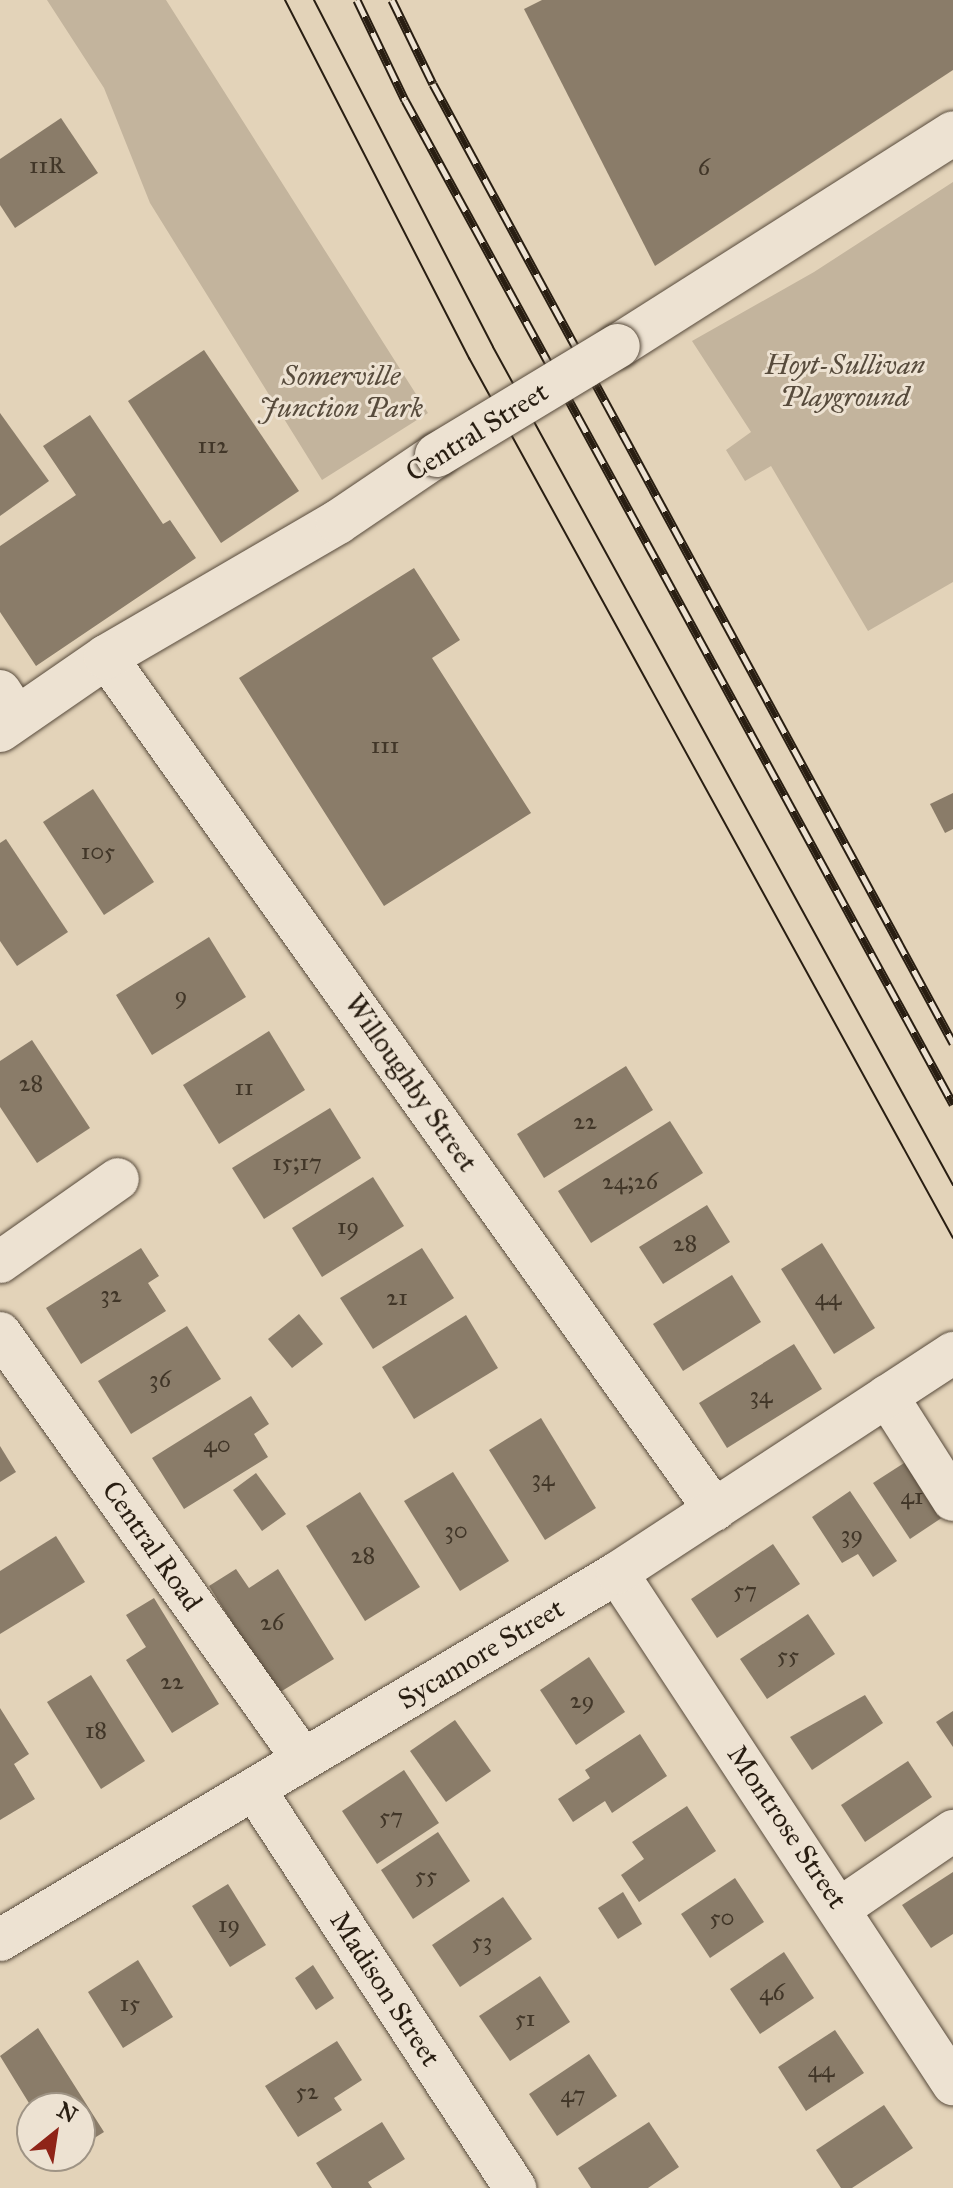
<!DOCTYPE html>
<html>
<head>
<meta charset="utf-8">
<style>
	body { margin:0 }
	#map { position:relative; width:953px; height:2188px; overflow:hidden; background:#e3d3b9; font-family:"IM FELL Great Primer",serif }
	div>[style] { position:absolute }
	[style*='--x'] { left:calc(var(--x)*1px); top:calc(var(--y)*1px); width:calc(var(--w)*1px); rotate:calc(var(--a)*1deg) }
	.green>* { inset:0; background:#c3b49d }
	.building>* { inset:0; background:#8a7c69 }
	.roads { filter:drop-shadow(0 0 2px #584b3c) drop-shadow(0 0 2px #584b3c) }
	.minor>* { height:42px; margin:-21px; padding:0 21px; transform-origin:21px; border-radius:21px; background:#ede2d2 }
	.tertiary>* { height:44px; margin:-22px; padding:0 22px; transform-origin:22px; border-radius:22px; background:#ede2d2 }
	.tram>* { height:2px; margin:-1px; padding:0 1px; transform-origin:1px; border-radius:1px; background:#291e12 }
	.rail>* { height:9px; margin-top:-4.5px; transform-origin:0; background:repeating-linear-gradient(90deg,#ede2d2 0 18px,#291e12 0 36px); box-sizing:border-box; border-block:2px solid #291e12 }
	.bridges { filter:drop-shadow(0 0 2px #584b3c) drop-shadow(0 0 2px #584b3c) }
	.tertiary-bridge>* { height:44px; margin:-22px; padding:0 22px; transform-origin:22px; border-radius:22px; background:#ede2d2 }
	span { translate:-50% -50%; white-space:nowrap; text-align:center; line-height:1.15; -webkit-text-stroke:6px #ede2d2; paint-order:stroke }
	.number-label { font-size:24px; color:#413628 }
	.number-label span { -webkit-text-stroke-width:0 }
	.park-label { font-size:28px; color:#574b3c; font-style:italic }
	.street-label { font-size:28px; color:#291e12 }
	.north { position:absolute; left:16px; top:2092px; width:80px; height:80px; box-sizing:border-box; background:#ede2d2; border:2px solid #9f9485; border-radius:50%; rotate:30deg; font-size:22px; font-weight:700; line-height:32px; text-align:center; color:#291e12 }
	.north::after { content:''; display:block; margin:auto; width:28px; height:36px; background:#8f2418; clip-path:polygon(50% 0,100% 100%,50% 72%,0 100%) }
</style>
</head>
<body>
<div id="map">
	<div class="green">
		<i style="clip-path:polygon(47px 0,166px 0,428px 413px,322px 480px,150px 203px,104px 88px)"></i>
		<i style="clip-path:polygon(953px 182px,953px 582px,868px 631px,771px 466px,745px 481px,726px 450px,751px 432px,692px 341px,814px 272px)"></i>
	</div>
	<div class="building">
		<i style="clip-path:polygon(542px 0,953px 0,953px 70px,655px 266px,524px 9px)"></i>
		<i style="clip-path:polygon(61px 118px,98px 173px,15px 228px,0 205px,0 159px)"></i>
		<i style="clip-path:polygon(204px 350px,299px 491px,221px 543px,128px 401px)"></i>
		<i style="clip-path:polygon(0 413px,49px 481px,0 516px)"></i>
		<i style="clip-path:polygon(90px 415px,163px 524px,170px 520px,196px 558px,36px 666px,0 612px,0 546px,76px 495px,43px 446px)"></i>
		<i style="clip-path:polygon(414px 568px,460px 640px,432px 658px,531px 813px,384px 906px,239px 678px)"></i>
		<i style="clip-path:polygon(93px 789px,154px 882px,104px 915px,43px 822px)"></i>
		<i style="clip-path:polygon(953px 793px,953px 829px,945px 833px,930px 804px)"></i>
		<i style="clip-path:polygon(6px 839px,68px 932px,17px 966px,0 941px,0 843px)"></i>
		<i style="clip-path:polygon(209px 937px,246px 997px,152px 1055px,116px 995px)"></i>
		<i style="clip-path:polygon(269px 1031px,305px 1090px,219px 1144px,183px 1085px)"></i>
		<i style="clip-path:polygon(32px 1040px,90px 1128px,37px 1163px,0 1107px,0 1061px)"></i>
		<i style="clip-path:polygon(626px 1066px,653px 1110px,544px 1178px,517px 1134px)"></i>
		<i style="clip-path:polygon(330px 1108px,361px 1158px,264px 1219px,232px 1168px)"></i>
		<i style="clip-path:polygon(670px 1121px,703px 1173px,591px 1243px,558px 1191px)"></i>
		<i style="clip-path:polygon(373px 1177px,404px 1226px,322px 1277px,292px 1228px)"></i>
		<i style="clip-path:polygon(707px 1205px,730px 1242px,663px 1284px,639px 1247px)"></i>
		<i style="clip-path:polygon(822px 1243px,875px 1328px,834px 1354px,781px 1269px)"></i>
		<i style="clip-path:polygon(141px 1248px,159px 1276px,148px 1283px,166px 1311px,81px 1364px,46px 1308px)"></i>
		<i style="clip-path:polygon(422px 1248px,454px 1298px,373px 1349px,340px 1298px)"></i>
		<i style="clip-path:polygon(732px 1275px,761px 1322px,683px 1371px,653px 1324px)"></i>
		<i style="clip-path:polygon(299px 1314px,323px 1344px,292px 1368px,268px 1339px)"></i>
		<i style="clip-path:polygon(466px 1315px,498px 1368px,414px 1419px,382px 1367px)"></i>
		<i style="clip-path:polygon(187px 1326px,221px 1379px,131px 1434px,98px 1381px)"></i>
		<i style="clip-path:polygon(794px 1344px,822px 1389px,727px 1448px,699px 1403px)"></i>
		<i style="clip-path:polygon(251px 1396px,269px 1424px,254px 1434px,268px 1457px,184px 1509px,152px 1458px)"></i>
		<i style="clip-path:polygon(541px 1418px,596px 1508px,545px 1540px,489px 1450px)"></i>
		<i style="clip-path:polygon(0 1446px,16px 1472px,0 1482px)"></i>
		<i style="clip-path:polygon(915px 1456px,952px 1511px,910px 1539px,873px 1483px)"></i>
		<i style="clip-path:polygon(453px 1472px,509px 1561px,460px 1591px,404px 1501px)"></i>
		<i style="clip-path:polygon(256px 1473px,286px 1514px,262px 1531px,233px 1490px)"></i>
		<i style="clip-path:polygon(850px 1491px,897px 1561px,873px 1577px,858px 1554px,842px 1563px,812px 1517px)"></i>
		<i style="clip-path:polygon(360px 1492px,420px 1587px,365px 1621px,306px 1526px)"></i>
		<i style="clip-path:polygon(56px 1536px,85px 1582px,0 1634px,0 1571px)"></i>
		<i style="clip-path:polygon(773px 1544px,800px 1584px,717px 1638px,691px 1599px)"></i>
		<i style="clip-path:polygon(236px 1569px,249px 1588px,278px 1569px,334px 1659px,277px 1694px,209px 1586px)"></i>
		<i style="clip-path:polygon(154px 1598px,219px 1704px,172px 1733px,126px 1660px,146px 1647px,126px 1615px)"></i>
		<i style="clip-path:polygon(808px 1614px,835px 1654px,767px 1699px,740px 1659px)"></i>
		<i style="clip-path:polygon(589px 1657px,625px 1712px,576px 1745px,540px 1690px)"></i>
		<i style="clip-path:polygon(91px 1675px,145px 1761px,101px 1789px,47px 1702px)"></i>
		<i style="clip-path:polygon(865px 1695px,883px 1723px,812px 1770px,790px 1737px)"></i>
		<i style="clip-path:polygon(0 1708px,29px 1754px,14px 1764px,35px 1799px,0 1820px)"></i>
		<i style="clip-path:polygon(953px 1711px,953px 1747px,936px 1722px)"></i>
		<i style="clip-path:polygon(455px 1720px,491px 1771px,446px 1802px,410px 1751px)"></i>
		<i style="clip-path:polygon(640px 1734px,667px 1776px,612px 1813px,605px 1801px,573px 1822px,558px 1799px,590px 1778px,585px 1770px)"></i>
		<i style="clip-path:polygon(908px 1761px,932px 1797px,865px 1842px,841px 1805px)"></i>
		<i style="clip-path:polygon(404px 1770px,439px 1823px,377px 1864px,342px 1811px)"></i>
		<i style="clip-path:polygon(687px 1806px,716px 1851px,639px 1902px,621px 1875px,644px 1859px,632px 1842px)"></i>
		<i style="clip-path:polygon(438px 1832px,470px 1881px,413px 1919px,381px 1870px)"></i>
		<i style="clip-path:polygon(953px 1872px,953px 1934px,931px 1948px,902px 1905px)"></i>
		<i style="clip-path:polygon(735px 1878px,764px 1922px,710px 1958px,681px 1914px)"></i>
		<i style="clip-path:polygon(228px 1884px,266px 1945px,230px 1967px,192px 1906px)"></i>
		<i style="clip-path:polygon(623px 1892px,642px 1924px,618px 1939px,598px 1908px)"></i>
		<i style="clip-path:polygon(503px 1897px,532px 1939px,460px 1987px,432px 1945px)"></i>
		<i style="clip-path:polygon(784px 1952px,814px 1998px,760px 2034px,730px 1989px)"></i>
		<i style="clip-path:polygon(138px 1960px,173px 2017px,123px 2048px,88px 1992px)"></i>
		<i style="clip-path:polygon(313px 1965px,334px 1998px,316px 2010px,295px 1978px)"></i>
		<i style="clip-path:polygon(540px 1976px,570px 2022px,510px 2061px,479px 2016px)"></i>
		<i style="clip-path:polygon(38px 2028px,104px 2132px,80px 2147px,80px 2108px,32px 2108px,0 2056px)"></i>
		<i style="clip-path:polygon(835px 2030px,864px 2073px,806px 2111px,778px 2067px)"></i>
		<i style="clip-path:polygon(337px 2041px,362px 2080px,334px 2098px,342px 2110px,298px 2137px,265px 2086px)"></i>
		<i style="clip-path:polygon(589px 2054px,617px 2096px,557px 2136px,529px 2094px)"></i>
		<i style="clip-path:polygon(884px 2105px,913px 2148px,852px 2188px,841px 2188px,816px 2150px)"></i>
		<i style="clip-path:polygon(382px 2122px,405px 2159px,368px 2182px,372px 2188px,332px 2188px,316px 2163px)"></i>
		<i style="clip-path:polygon(649px 2122px,679px 2167px,648px 2188px,591px 2188px,578px 2168px)"></i>
	</div>
	<div class="roads">
		<div class="minor">
			<i style="--x:106;--y:657;--w:1048;--a:54.48"></i>
			<i style="--x:0;--y:691;--w:30;--a:57"></i>
			<i style="--x:0;--y:1262;--w:144;--a:-35.1"></i>
			<i style="--x:0;--y:1333;--w:523;--a:54.58"></i>
			<i style="--x:887;--y:1396;--w:123;--a:57.6"></i>
			<i style="--x:617;--y:1573;--w:612;--a:56.67"></i>
			<i style="--x:254;--y:1789;--w:477;--a:56.8"></i>
			<i style="--x:842;--y:1907;--w:135;--a:-34.4"></i>
			<i style="--x:0;--y:1940;--w:718;--a:-30.74"></i>
			<i style="--x:617;--y:1573;--w:402;--a:-33.2"></i>
		</div>
		<div class="tertiary">
			<i style="--x:618;--y:346;--w:397;--a:-32.4"></i>
			<i style="--x:0;--y:730;--w:129;--a:-34.6"></i>
			<i style="--x:106;--y:657;--w:268;--a:-30.2"></i>
			<i style="--x:338;--y:522;--w:120;--a:-34.1"></i>
		</div>
	</div>
	<div class="tram">
		<i style="--x:285;--y:0;--w:403;--a:62.8"></i>
		<i style="--x:469;--y:358;--w:1004;--a:61.19"></i>
		<i style="--x:314;--y:0;--w:390;--a:62.7"></i>
		<i style="--x:493;--y:347;--w:956;--a:61.24"></i>
	</div>
	<div class="rail">
		<i style="--x:357;--y:0;--w:111;--a:64.4"></i>
		<i style="--x:405;--y:100;--w:1144;--a:61.37"></i>
		<i style="--x:392;--y:0;--w:93;--a:64"></i>
		<i style="--x:433;--y:84;--w:1091;--a:61.53"></i>
	</div>
	<div class="bridges">
		<div class="tertiary-bridge">
			<i style="--x:437;--y:455;--w:211;--a:-31.1"></i>
		</div>
	</div>
	<div class="number-label">
		<span style="left:47px;top:166px">11R</span>
		<span style="left:704px;top:168px">6</span>
		<span style="left:213px;top:446px">112</span>
		<span style="left:385px;top:746px">111</span>
		<span style="left:98px;top:852px">105</span>
		<span style="left:181px;top:996px">9</span>
		<span style="left:31px;top:1084px">28</span>
		<span style="left:244px;top:1088px">11</span>
		<span style="left:585px;top:1122px">22</span>
		<span style="left:297px;top:1163px">15;17</span>
		<span style="left:630px;top:1182px">24;26</span>
		<span style="left:348px;top:1227px">19</span>
		<span style="left:685px;top:1244px">28</span>
		<span style="left:111px;top:1295px">32</span>
		<span style="left:397px;top:1298px">21</span>
		<span style="left:828px;top:1298px">44</span>
		<span style="left:160px;top:1380px">36</span>
		<span style="left:761px;top:1396px">34</span>
		<span style="left:217px;top:1445px">40</span>
		<span style="left:543px;top:1479px">34</span>
		<span style="left:912px;top:1497px">41</span>
		<span style="left:456px;top:1531px">30</span>
		<span style="left:852px;top:1535px">39</span>
		<span style="left:363px;top:1556px">28</span>
		<span style="left:745px;top:1591px">57</span>
		<span style="left:272px;top:1623px">26</span>
		<span style="left:788px;top:1656px">55</span>
		<span style="left:172px;top:1682px">22</span>
		<span style="left:582px;top:1701px">29</span>
		<span style="left:96px;top:1731px">18</span>
		<span style="left:391px;top:1817px">57</span>
		<span style="left:426px;top:1876px">55</span>
		<span style="left:722px;top:1918px">50</span>
		<span style="left:229px;top:1925px">19</span>
		<span style="left:482px;top:1942px">53</span>
		<span style="left:772px;top:1993px">46</span>
		<span style="left:130px;top:2004px">15</span>
		<span style="left:525px;top:2019px">51</span>
		<span style="left:821px;top:2070px">44</span>
		<span style="left:307px;top:2092px">52</span>
		<span style="left:573px;top:2095px">47</span>
	</div>
	<div class="park-label">
		<span style="left:845px;top:381px">Hoyt-Sullivan<br>Playground</span>
		<span style="left:341px;top:392px">Somerville<br>Junction Park</span>
	</div>
	<div class="street-label">
		<span style="left:477px;top:432px;rotate:-32deg">Central Street</span>
		<span style="left:411px;top:1083px;rotate:55deg">Willoughby Street</span>
		<span style="left:152px;top:1546px;rotate:55deg">Central Road</span>
		<span style="left:481px;top:1654px;rotate:-31deg">Sycamore Street</span>
		<span style="left:787px;top:1827px;rotate:56deg">Montrose Street</span>
		<span style="left:385px;top:1989px;rotate:57deg">Madison Street</span>
	</div>
	<div class="north">N</div>
</div>
</body>
</html>
